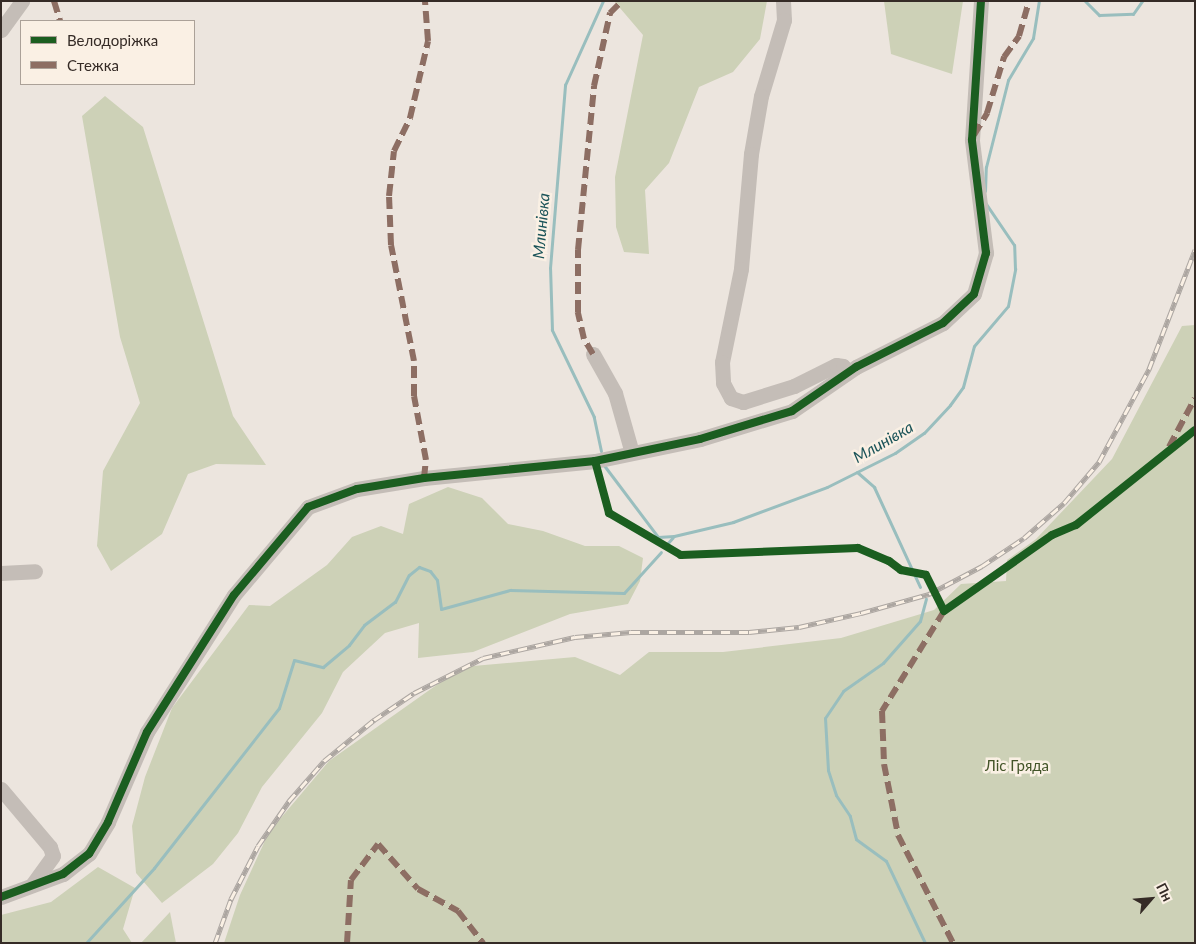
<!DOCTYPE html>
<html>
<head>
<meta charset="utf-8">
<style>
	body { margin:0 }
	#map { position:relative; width:1196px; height:944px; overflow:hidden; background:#ece5de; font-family:Lato,sans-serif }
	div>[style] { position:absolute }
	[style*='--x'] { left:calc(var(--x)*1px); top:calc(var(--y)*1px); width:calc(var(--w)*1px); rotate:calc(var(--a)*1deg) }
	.green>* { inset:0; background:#cdd1b7 }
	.stream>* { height:3px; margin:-1.5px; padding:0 1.5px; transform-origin:1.5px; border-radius:1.5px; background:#99bebe }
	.minor>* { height:15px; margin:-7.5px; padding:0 7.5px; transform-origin:7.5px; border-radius:7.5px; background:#c4bdb7 }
	.rail>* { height:5px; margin-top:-2.5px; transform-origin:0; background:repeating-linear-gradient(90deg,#faf0e4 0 9px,#aca6a1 0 18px); box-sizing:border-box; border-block:1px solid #aca6a1 }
	.quiet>* { height:6px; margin-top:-3px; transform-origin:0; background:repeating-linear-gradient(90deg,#8d6e63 0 12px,transparent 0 18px) }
	.cycleway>* { height:8px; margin:-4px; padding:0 4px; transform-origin:4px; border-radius:4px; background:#1b5e20 }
	span { translate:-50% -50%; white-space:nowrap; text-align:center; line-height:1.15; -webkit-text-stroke:5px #faf0e4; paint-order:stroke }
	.park-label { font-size:15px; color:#435428 }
	.water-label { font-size:16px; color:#1a5358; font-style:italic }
	.frame { position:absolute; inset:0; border:2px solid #352b26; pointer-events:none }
	.legend { position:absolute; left:20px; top:20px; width:175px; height:65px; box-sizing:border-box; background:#faf0e4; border:1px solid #aba198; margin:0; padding:6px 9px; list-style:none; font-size:15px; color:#352b26 }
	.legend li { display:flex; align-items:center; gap:10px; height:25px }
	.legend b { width:25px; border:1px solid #aba198 }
	.north { position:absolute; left:1126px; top:874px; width:50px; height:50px; -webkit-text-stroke:4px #faf0e4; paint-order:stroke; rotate:63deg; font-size:14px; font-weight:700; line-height:20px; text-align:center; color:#352b26 }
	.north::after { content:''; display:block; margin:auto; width:18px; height:22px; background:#352b26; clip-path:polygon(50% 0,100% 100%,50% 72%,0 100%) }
</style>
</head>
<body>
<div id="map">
	<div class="green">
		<i style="clip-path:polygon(614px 1px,767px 1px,760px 39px,733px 72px,699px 87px,669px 163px,645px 190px,649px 254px,624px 252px,616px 227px,615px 177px,643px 35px)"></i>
		<i style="clip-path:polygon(884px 1px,963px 1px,952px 74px,891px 54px)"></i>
		<i style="clip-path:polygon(105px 96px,143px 127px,233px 416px,266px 465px,216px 464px,188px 474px,162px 534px,111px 571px,97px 546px,103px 471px,140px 403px,120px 337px,82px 116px)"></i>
		<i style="clip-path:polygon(1195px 325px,1195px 943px,224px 943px,240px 895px,269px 832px,329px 761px,462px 667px,575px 657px,620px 675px,649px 652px,723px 652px,841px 638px,934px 610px,961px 584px,1006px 581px,1007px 560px,1036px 539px,1112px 459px,1182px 326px)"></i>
		<i style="clip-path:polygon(448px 487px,482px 498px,508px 524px,543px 531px,585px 546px,619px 546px,643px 558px,640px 581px,628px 604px,570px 614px,473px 652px,418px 658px,419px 623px,385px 633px,343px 672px,322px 713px,262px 787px,238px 833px,213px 864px,162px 903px,136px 873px,132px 826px,145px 777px,172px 708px,249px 605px,270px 606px,327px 565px,352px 537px,381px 526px,403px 534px,409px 504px)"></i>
		<i style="clip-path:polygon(98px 867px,135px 888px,123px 929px,132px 943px,1px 943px,1px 915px,51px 902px)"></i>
		<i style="clip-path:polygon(170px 912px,176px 943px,141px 943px)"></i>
	</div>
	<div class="stream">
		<i style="--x:1085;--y:1;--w:20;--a:45"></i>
		<i style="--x:1099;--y:15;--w:34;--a:-2"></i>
		<i style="--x:1133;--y:14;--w:16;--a:-55"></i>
		<i style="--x:985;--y:191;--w:24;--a:-88"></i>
		<i style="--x:986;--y:167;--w:90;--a:-75.8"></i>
		<i style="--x:1008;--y:80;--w:49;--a:-59.2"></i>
		<i style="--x:1033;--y:38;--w:37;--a:-81"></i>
		<i style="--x:601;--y:451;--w:35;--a:-102"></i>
		<i style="--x:594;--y:417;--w:97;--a:-115.8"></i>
		<i style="--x:552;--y:330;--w:62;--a:-91.8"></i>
		<i style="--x:550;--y:268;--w:184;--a:-85.3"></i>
		<i style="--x:565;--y:85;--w:92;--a:-65.7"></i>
		<i style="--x:603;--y:464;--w:91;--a:53"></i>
		<i style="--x:658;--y:537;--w:16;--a:-4"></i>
		<i style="--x:674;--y:536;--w:61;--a:-13.3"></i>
		<i style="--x:733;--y:522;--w:100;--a:-20.4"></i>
		<i style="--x:827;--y:487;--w:76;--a:-26.6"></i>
		<i style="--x:895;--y:453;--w:35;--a:-35"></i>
		<i style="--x:924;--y:433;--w:38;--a:-47"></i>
		<i style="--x:950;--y:405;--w:22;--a:-54"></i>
		<i style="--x:963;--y:387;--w:42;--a:-75"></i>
		<i style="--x:974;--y:346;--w:52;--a:-49.6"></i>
		<i style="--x:1008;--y:306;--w:38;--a:-79"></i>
		<i style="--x:1015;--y:269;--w:24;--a:-92"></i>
		<i style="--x:1014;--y:245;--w:50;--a:-124.3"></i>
		<i style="--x:857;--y:472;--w:23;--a:41"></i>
		<i style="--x:874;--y:487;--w:110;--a:65.3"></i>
		<i style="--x:667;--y:544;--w:9;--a:-49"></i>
		<i style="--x:86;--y:943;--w:101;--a:-47.8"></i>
		<i style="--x:154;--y:868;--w:203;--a:-52"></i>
		<i style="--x:279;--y:708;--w:50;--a:-72.6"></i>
		<i style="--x:294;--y:660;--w:30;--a:14"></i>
		<i style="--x:323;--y:667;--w:34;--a:-40"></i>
		<i style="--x:349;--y:645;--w:25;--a:-53"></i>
		<i style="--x:364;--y:625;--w:39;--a:-37"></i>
		<i style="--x:395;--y:602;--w:30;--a:-63"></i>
		<i style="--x:409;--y:575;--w:13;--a:-39"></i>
		<i style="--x:419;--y:567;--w:12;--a:20"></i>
		<i style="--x:430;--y:571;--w:11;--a:52"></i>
		<i style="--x:437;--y:580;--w:29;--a:82"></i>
		<i style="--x:441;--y:609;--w:72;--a:-15.4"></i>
		<i style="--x:510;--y:590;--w:114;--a:1.5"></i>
		<i style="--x:624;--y:593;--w:55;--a:-47.9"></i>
		<i style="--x:925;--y:943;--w:91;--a:-115.4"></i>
		<i style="--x:886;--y:861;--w:37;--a:-144"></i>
		<i style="--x:856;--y:839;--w:24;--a:-105"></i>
		<i style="--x:850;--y:816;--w:25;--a:-124"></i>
		<i style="--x:836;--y:795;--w:26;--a:-108"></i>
		<i style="--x:828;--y:770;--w:52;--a:-93.3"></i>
		<i style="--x:825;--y:718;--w:32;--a:-56"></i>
		<i style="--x:843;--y:691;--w:49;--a:-35"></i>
		<i style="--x:883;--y:663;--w:56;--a:-48.6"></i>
		<i style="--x:920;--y:621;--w:23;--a:-75"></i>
	</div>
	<div class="minor">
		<i style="--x:783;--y:1;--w:19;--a:87"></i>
		<i style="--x:784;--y:20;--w:79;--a:106.8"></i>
		<i style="--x:761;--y:96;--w:59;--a:99.8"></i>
		<i style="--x:751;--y:154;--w:115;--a:95"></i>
		<i style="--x:741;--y:269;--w:95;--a:101.5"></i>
		<i style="--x:722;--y:362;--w:21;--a:87"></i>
		<i style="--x:723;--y:383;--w:17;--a:62"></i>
		<i style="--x:731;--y:398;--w:13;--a:18"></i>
		<i style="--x:743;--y:402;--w:53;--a:-17.4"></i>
		<i style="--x:794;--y:386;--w:47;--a:-26.6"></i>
		<i style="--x:836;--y:365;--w:7;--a:8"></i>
		<i style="--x:843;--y:366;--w:8;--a:60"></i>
		<i style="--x:1;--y:30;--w:36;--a:-54"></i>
		<i style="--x:593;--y:354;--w:45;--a:60.6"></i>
		<i style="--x:615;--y:393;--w:62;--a:74.2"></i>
		<i style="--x:1;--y:573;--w:34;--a:-3"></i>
		<i style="--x:1;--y:789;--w:76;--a:49.8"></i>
		<i style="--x:50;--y:847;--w:9;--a:72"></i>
		<i style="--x:53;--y:856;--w:36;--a:126"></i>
		<i style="--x:1;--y:897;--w:66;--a:-20.4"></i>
		<i style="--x:63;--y:874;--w:33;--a:-38"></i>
		<i style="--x:89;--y:854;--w:37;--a:-59"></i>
		<i style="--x:108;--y:822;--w:98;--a:-66.6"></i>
		<i style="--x:147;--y:732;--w:162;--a:-57.6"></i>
		<i style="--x:234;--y:595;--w:115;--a:-49.9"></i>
		<i style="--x:308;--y:507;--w:52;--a:-20.2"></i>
		<i style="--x:357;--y:489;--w:68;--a:-9.3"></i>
		<i style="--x:424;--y:478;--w:172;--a:-5.7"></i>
		<i style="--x:595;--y:461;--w:107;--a:-11.8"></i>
		<i style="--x:700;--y:439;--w:96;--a:-16.9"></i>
		<i style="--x:792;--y:411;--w:78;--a:-34.5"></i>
		<i style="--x:856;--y:367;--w:97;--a:-26.8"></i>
		<i style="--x:943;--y:323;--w:42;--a:-43.1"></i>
		<i style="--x:974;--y:294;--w:43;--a:-73.7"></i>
		<i style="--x:986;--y:253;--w:114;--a:-97.1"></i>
		<i style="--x:972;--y:140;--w:139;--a:-86.3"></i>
	</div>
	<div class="rail">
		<i style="--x:215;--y:943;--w:47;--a:-70"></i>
		<i style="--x:231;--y:899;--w:59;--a:-63"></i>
		<i style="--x:258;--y:846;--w:55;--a:-55.4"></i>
		<i style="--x:289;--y:801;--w:53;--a:-48.8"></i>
		<i style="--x:324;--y:761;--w:65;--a:-39.4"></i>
		<i style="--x:374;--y:720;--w:48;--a:-34"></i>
		<i style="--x:414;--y:693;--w:77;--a:-26.9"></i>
		<i style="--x:483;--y:658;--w:94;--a:-12.9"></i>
		<i style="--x:575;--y:637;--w:56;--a:-5.1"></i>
		<i style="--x:631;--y:632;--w:118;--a:0"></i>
		<i style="--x:749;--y:632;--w:50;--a:-5.7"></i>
		<i style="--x:799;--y:627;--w:64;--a:-12.7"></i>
		<i style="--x:861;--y:613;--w:71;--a:-15.6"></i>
		<i style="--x:929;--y:594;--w:60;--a:-27.8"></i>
		<i style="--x:982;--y:566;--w:50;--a:-33.7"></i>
		<i style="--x:1024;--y:538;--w:53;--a:-41.2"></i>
		<i style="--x:1064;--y:503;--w:54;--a:-49.5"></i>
		<i style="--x:1099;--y:462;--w:106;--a:-61.7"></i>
		<i style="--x:1149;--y:369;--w:128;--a:-68.9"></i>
	</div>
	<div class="quiet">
		<i style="--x:54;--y:1;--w:21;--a:73"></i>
		<i style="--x:974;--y:135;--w:26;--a:-59"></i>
		<i style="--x:987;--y:113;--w:59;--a:-73.1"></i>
		<i style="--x:1004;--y:57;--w:26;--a:-54"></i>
		<i style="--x:1019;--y:36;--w:36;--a:-74"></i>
		<i style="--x:593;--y:354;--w:17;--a:-121"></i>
		<i style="--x:584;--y:339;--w:28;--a:-103"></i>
		<i style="--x:578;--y:312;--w:62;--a:-90"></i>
		<i style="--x:578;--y:250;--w:165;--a:-84.4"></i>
		<i style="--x:594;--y:86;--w:75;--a:-77.6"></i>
		<i style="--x:610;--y:13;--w:17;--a:-45"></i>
		<i style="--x:1169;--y:447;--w:55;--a:-62"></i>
		<i style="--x:424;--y:478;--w:18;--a:-84"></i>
		<i style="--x:426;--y:460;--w:65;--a:-100.6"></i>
		<i style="--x:414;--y:396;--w:35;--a:-90"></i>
		<i style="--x:414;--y:361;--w:118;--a:-101.2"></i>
		<i style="--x:391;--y:245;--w:49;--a:-92.3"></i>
		<i style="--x:389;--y:196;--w:45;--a:-83.7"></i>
		<i style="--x:394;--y:151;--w:37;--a:-64"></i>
		<i style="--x:410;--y:118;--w:79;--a:-76.8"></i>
		<i style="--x:428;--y:41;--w:40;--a:-94.3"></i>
		<i style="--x:944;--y:611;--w:118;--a:121.8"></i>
		<i style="--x:882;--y:711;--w:53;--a:87.8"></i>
		<i style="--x:884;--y:764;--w:72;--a:78.8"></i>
		<i style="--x:898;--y:835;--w:121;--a:63"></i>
		<i style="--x:347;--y:943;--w:63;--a:-86.4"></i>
		<i style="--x:351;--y:880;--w:45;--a:-53.1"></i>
		<i style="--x:378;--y:844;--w:60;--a:48.4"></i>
		<i style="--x:418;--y:889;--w:46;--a:28.8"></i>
		<i style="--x:458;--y:911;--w:41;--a:52"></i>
	</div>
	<div class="cycleway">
		<i style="--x:595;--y:461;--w:54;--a:74.9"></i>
		<i style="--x:609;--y:513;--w:83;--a:30.3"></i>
		<i style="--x:681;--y:555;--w:177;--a:-2.3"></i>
		<i style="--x:858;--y:548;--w:34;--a:23"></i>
		<i style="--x:889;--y:561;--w:15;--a:37"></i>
		<i style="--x:901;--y:570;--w:25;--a:11"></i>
		<i style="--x:926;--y:575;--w:40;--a:63.4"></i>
		<i style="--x:944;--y:611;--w:132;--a:-35.1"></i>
		<i style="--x:1052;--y:535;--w:26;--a:-23"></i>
		<i style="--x:1076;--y:525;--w:152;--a:-38.6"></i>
		<i style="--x:1;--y:897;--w:66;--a:-20.4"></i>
		<i style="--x:63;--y:874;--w:33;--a:-38"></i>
		<i style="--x:89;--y:854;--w:37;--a:-59"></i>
		<i style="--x:108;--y:822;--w:98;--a:-66.6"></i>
		<i style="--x:147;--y:732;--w:162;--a:-57.6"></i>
		<i style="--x:234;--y:595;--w:115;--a:-49.9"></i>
		<i style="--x:308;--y:507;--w:52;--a:-20.2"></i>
		<i style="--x:357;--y:489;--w:68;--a:-9.3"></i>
		<i style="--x:424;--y:478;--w:172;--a:-5.7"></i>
		<i style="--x:595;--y:461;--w:107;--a:-11.8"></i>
		<i style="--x:700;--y:439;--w:96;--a:-16.9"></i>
		<i style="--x:792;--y:411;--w:78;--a:-34.5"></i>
		<i style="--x:856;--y:367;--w:97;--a:-26.8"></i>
		<i style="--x:943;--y:323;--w:42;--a:-43.1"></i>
		<i style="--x:974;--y:294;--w:43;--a:-73.7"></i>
		<i style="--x:986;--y:253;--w:114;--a:-97.1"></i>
		<i style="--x:972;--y:140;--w:139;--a:-86.3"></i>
	</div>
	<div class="park-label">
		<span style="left:1017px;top:766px">Ліс Гряда</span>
	</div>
	<div class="water-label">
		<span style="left:541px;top:226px;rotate:-85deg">Млинівка</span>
		<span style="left:883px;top:442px;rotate:-30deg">Млинівка</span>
	</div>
	<div class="frame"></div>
	<ul class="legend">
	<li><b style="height:6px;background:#1b5e20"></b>Велодоріжка</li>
	<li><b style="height:6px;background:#8d6e63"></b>Стежка</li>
	</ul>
	<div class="north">Пн</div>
</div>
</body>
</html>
